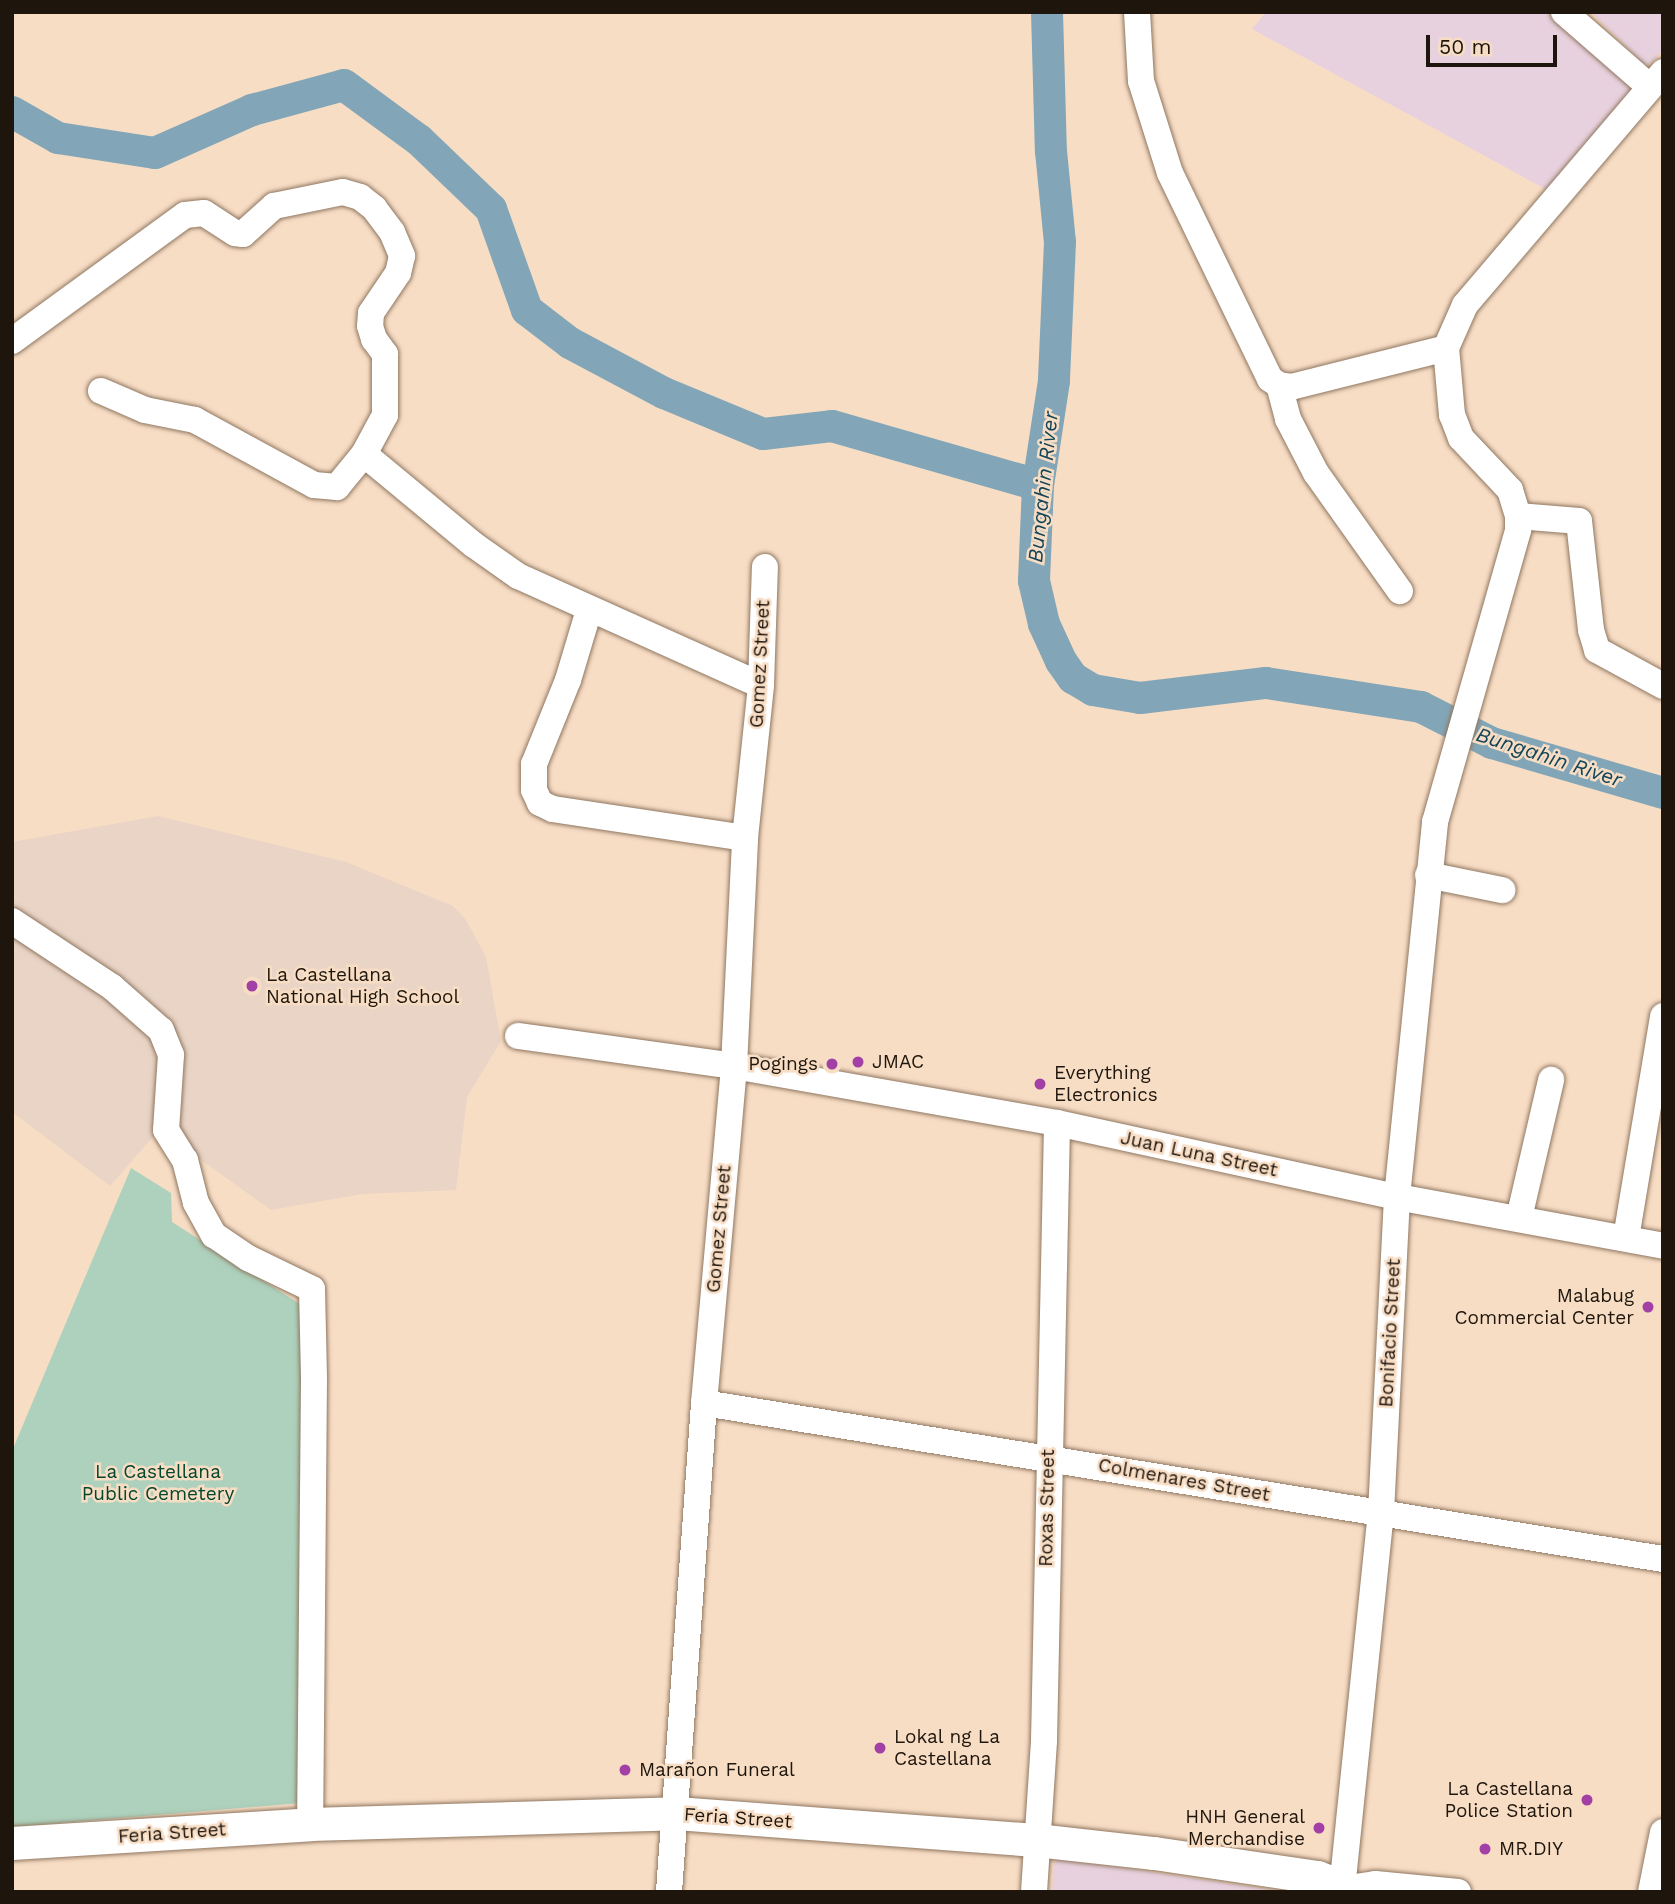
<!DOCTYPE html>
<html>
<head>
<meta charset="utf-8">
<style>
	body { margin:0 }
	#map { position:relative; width:1675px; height:1904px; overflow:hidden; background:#f8ddc5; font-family:"Work Sans",sans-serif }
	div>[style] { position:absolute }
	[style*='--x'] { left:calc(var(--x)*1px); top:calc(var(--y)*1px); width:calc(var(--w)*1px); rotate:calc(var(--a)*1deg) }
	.commercial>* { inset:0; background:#e8d1de }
	.education>* { inset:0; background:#e9d4c6 }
	.green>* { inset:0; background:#add1bc }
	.river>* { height:32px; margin:-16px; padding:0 16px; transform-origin:16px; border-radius:16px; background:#82a6b7 }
	.roads { filter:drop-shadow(0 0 2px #8f7761) drop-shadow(0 0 2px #8f7761) }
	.minor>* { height:26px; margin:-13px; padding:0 13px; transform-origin:13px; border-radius:13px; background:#fff }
	.major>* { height:33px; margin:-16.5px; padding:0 16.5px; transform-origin:16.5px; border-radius:16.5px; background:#fff }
	.dots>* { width:19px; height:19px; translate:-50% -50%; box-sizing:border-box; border:4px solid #f8ddc5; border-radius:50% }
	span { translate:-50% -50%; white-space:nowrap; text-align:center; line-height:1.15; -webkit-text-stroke:5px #f8ddc5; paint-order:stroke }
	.street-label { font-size:19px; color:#1e150c }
	.poi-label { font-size:19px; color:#1e150c }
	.left { translate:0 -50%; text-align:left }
	.right { translate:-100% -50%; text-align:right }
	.park-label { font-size:19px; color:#03462c }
	.water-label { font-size:21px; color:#124558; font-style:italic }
	.frame { position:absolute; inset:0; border:14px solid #1e150c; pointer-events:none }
	.scale { position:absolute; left:1426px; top:35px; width:131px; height:32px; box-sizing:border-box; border:4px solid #1e150c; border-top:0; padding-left:9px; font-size:21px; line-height:24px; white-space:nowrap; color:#1e150c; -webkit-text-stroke:5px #f8ddc5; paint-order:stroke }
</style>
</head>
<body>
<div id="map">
	<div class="commercial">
		<i style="clip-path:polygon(1266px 12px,1547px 12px,1633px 88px,1547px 190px,1252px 29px)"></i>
		<i style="clip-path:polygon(1591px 12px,1663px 12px,1663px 50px,1647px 67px)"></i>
		<i style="clip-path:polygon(1055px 1858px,1287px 1892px,1052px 1892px)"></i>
	</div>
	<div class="education">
		<i style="clip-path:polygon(158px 816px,346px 862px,453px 906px,466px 920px,486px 957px,501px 1041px,467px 1097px,456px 1190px,362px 1194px,271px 1210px,159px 1130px,110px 1186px,12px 1112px,12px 842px)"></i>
	</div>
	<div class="green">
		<i style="clip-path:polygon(131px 1168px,171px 1193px,172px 1222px,306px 1308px,301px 1803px,12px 1827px,12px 1451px)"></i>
	</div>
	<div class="river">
		<i style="--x:1047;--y:12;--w:139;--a:88.4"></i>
		<i style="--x:1051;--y:151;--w:91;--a:84.4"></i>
		<i style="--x:1060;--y:242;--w:139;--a:92.5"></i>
		<i style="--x:1054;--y:381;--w:105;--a:98.7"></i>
		<i style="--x:1038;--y:485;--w:96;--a:92.4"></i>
		<i style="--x:1034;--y:581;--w:44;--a:76.9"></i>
		<i style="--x:1044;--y:624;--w:41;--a:65.3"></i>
		<i style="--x:1061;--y:661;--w:21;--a:55"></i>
		<i style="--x:1073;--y:678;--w:23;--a:31"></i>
		<i style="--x:1093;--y:690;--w:48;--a:9.7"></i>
		<i style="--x:1140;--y:698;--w:127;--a:-6.8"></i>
		<i style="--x:1266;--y:683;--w:157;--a:8.8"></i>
		<i style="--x:1421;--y:707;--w:80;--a:26.9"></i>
		<i style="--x:1492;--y:743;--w:178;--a:16.3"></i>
		<i style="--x:12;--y:112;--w:53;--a:29.5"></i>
		<i style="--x:58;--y:138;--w:98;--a:8.8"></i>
		<i style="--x:155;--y:153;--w:106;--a:-23.9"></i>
		<i style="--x:252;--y:110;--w:95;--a:-15.2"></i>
		<i style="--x:344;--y:85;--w:93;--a:36.3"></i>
		<i style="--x:419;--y:140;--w:100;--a:43.8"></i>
		<i style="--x:491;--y:209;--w:107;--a:70.4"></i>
		<i style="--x:527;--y:310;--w:54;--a:37.5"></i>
		<i style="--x:570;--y:343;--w:106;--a:28"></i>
		<i style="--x:664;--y:393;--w:107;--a:22.5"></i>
		<i style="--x:763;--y:434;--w:69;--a:-6.6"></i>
		<i style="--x:832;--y:426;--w:214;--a:16"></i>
	</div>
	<div class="roads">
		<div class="minor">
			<i style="--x:1137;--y:12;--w:69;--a:86.7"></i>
			<i style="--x:1141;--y:81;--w:96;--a:72.5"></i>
			<i style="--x:1170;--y:173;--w:229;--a:64.1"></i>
			<i style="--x:1270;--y:379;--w:11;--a:34"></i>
			<i style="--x:1279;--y:385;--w:12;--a:9"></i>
			<i style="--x:1291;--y:387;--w:160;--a:-14.1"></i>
			<i style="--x:1564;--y:12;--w:114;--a:41.1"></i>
			<i style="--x:12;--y:341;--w:214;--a:-36.1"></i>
			<i style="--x:185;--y:215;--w:19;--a:-6"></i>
			<i style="--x:204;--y:213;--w:37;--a:33"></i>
			<i style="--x:235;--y:233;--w:8;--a:7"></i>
			<i style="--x:243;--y:234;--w:42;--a:-42.1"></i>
			<i style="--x:274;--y:206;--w:70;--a:-11.5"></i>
			<i style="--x:343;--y:192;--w:18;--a:16"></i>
			<i style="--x:360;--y:197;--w:18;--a:38"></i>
			<i style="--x:374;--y:208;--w:30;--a:53"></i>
			<i style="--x:392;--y:232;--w:26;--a:67"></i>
			<i style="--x:402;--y:256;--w:17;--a:103"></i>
			<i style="--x:398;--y:273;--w:48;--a:124"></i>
			<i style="--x:371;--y:313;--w:13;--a:94"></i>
			<i style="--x:370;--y:326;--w:14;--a:73"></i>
			<i style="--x:374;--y:339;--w:19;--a:54"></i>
			<i style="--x:385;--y:354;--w:61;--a:90"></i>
			<i style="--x:385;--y:415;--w:44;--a:118.3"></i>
			<i style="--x:364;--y:454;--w:43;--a:129.3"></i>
			<i style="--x:337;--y:487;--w:23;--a:-175"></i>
			<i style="--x:314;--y:485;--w:136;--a:-151.4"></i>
			<i style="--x:195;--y:420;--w:51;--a:-168.7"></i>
			<i style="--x:145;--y:410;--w:48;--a:-156.6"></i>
			<i style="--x:1279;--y:385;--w:35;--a:75"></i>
			<i style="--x:1288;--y:419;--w:61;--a:62.6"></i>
			<i style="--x:1316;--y:473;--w:145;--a:54.6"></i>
			<i style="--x:364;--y:454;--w:143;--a:39.6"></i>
			<i style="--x:474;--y:545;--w:54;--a:35.2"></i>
			<i style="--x:518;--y:576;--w:266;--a:24.2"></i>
			<i style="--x:1518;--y:516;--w:61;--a:4.7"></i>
			<i style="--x:1579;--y:521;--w:110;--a:83.7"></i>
			<i style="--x:1591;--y:630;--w:21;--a:73"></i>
			<i style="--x:1597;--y:650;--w:75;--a:28.6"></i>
			<i style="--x:589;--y:610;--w:73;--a:106.7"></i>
			<i style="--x:568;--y:680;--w:91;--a:112"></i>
			<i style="--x:534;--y:764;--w:26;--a:90"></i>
			<i style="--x:534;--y:790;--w:14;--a:65"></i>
			<i style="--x:540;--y:803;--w:14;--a:25"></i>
			<i style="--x:553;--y:809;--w:194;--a:8.6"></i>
			<i style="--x:1428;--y:875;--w:76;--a:11.5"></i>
			<i style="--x:12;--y:921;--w:120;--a:33.4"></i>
			<i style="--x:112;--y:987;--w:65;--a:41.3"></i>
			<i style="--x:161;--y:1030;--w:27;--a:68"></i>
			<i style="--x:171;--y:1055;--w:75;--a:93.8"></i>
			<i style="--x:166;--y:1130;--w:36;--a:58"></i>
			<i style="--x:185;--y:1160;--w:44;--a:75.7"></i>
			<i style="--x:196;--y:1203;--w:37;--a:61"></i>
			<i style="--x:214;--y:1235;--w:41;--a:34.1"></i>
			<i style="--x:248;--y:1258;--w:71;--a:25.8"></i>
			<i style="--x:312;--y:1289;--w:90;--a:88.7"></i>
			<i style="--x:314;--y:1379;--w:445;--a:90.5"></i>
			<i style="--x:518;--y:1036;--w:218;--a:7.9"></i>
			<i style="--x:734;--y:1066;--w:328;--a:10"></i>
			<i style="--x:1057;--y:1123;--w:348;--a:12.3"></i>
			<i style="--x:1397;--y:1197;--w:270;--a:10.4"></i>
			<i style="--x:1519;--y:1218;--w:142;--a:-76.9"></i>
			<i style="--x:1626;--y:1238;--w:225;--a:-80.5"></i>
			<i style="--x:704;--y:1403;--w:972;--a:9.24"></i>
			<i style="--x:669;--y:1892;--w:490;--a:-85.9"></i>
			<i style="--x:704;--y:1403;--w:338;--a:-84.9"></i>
			<i style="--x:734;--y:1066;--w:228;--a:-87.2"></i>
			<i style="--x:745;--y:838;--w:154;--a:-84"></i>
			<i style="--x:761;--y:685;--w:118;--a:-88.1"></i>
			<i style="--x:1034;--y:1892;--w:151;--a:-86.2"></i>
			<i style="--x:1044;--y:1741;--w:618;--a:-88.79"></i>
			<i style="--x:1458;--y:1892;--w:83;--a:-174.5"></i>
			<i style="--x:1375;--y:1884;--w:33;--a:171"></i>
			<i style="--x:1342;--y:1889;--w:378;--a:-84.1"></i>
			<i style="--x:1381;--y:1513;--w:316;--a:-87.1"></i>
			<i style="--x:1397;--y:1197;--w:377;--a:-84.2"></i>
			<i style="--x:1435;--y:822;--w:304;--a:-74.1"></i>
			<i style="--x:1518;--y:530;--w:14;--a:-90"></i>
			<i style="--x:1518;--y:516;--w:27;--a:-107"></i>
			<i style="--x:1510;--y:490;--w:71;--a:-133.3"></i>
			<i style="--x:1461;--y:438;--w:25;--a:-111"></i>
			<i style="--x:1452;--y:415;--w:67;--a:-95.1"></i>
			<i style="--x:1446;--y:348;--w:47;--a:-66.2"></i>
			<i style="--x:1465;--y:305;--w:306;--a:-49.6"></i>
			<i style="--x:1651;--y:1892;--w:61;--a:-78.7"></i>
		</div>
		<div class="major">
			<i style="--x:12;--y:1843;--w:299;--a:-3.6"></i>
			<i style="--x:310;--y:1824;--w:366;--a:-1.7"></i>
			<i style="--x:676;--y:1813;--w:361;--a:4.3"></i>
			<i style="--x:1036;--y:1840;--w:119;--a:6.3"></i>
			<i style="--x:1154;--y:1853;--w:165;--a:8.4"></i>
			<i style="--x:1317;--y:1877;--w:14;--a:21"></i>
			<i style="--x:1330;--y:1882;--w:16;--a:40"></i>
		</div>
	</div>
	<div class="dots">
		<i style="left:252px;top:986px;background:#a340a6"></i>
		<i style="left:858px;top:1062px;background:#a340a6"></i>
		<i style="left:832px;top:1064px;background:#a340a6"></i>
		<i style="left:1040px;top:1084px;background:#a340a6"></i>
		<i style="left:1648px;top:1307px;background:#a340a6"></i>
		<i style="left:880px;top:1748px;background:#a340a6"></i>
		<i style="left:625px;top:1770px;background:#a340a6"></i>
		<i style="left:1587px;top:1800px;background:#a340a6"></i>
		<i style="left:1319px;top:1828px;background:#a340a6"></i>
		<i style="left:1485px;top:1849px;background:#a340a6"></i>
	</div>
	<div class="street-label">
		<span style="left:760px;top:664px;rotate:-87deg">Gomez Street</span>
		<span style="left:1199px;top:1154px;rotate:12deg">Juan Luna Street</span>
		<span style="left:719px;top:1229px;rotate:-85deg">Gomez Street</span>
		<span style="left:1390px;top:1333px;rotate:-87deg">Bonifacio Street</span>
		<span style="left:1184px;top:1480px;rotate:10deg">Colmenares Street</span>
		<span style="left:1047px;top:1508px;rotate:-89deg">Roxas Street</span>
		<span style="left:738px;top:1818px;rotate:4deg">Feria Street</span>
		<span style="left:172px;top:1833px;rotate:-4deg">Feria Street</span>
	</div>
	<div class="poi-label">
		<span class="left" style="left:266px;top:986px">La Castellana<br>National High School</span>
		<span class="left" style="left:872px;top:1062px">JMAC</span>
		<span class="right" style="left:818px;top:1064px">Pogings</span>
		<span class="left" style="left:1054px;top:1084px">Everything<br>Electronics</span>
		<span class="right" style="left:1634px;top:1307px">Malabug<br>Commercial Center</span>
		<span class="left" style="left:894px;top:1748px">Lokal ng La<br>Castellana</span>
		<span class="left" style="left:639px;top:1770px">Marañon Funeral</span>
		<span class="right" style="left:1573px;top:1800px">La Castellana<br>Police Station</span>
		<span class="right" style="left:1305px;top:1828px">HNH General<br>Merchandise</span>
		<span class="left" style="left:1499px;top:1849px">MR.DIY</span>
	</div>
	<div class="park-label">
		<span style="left:158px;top:1483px">La Castellana<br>Public Cemetery</span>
	</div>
	<div class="water-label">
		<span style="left:1043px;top:487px;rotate:-84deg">Bungahin River</span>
		<span style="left:1549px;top:757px;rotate:18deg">Bungahin River</span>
	</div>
	<div class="frame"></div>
	<div class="scale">50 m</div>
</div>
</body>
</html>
